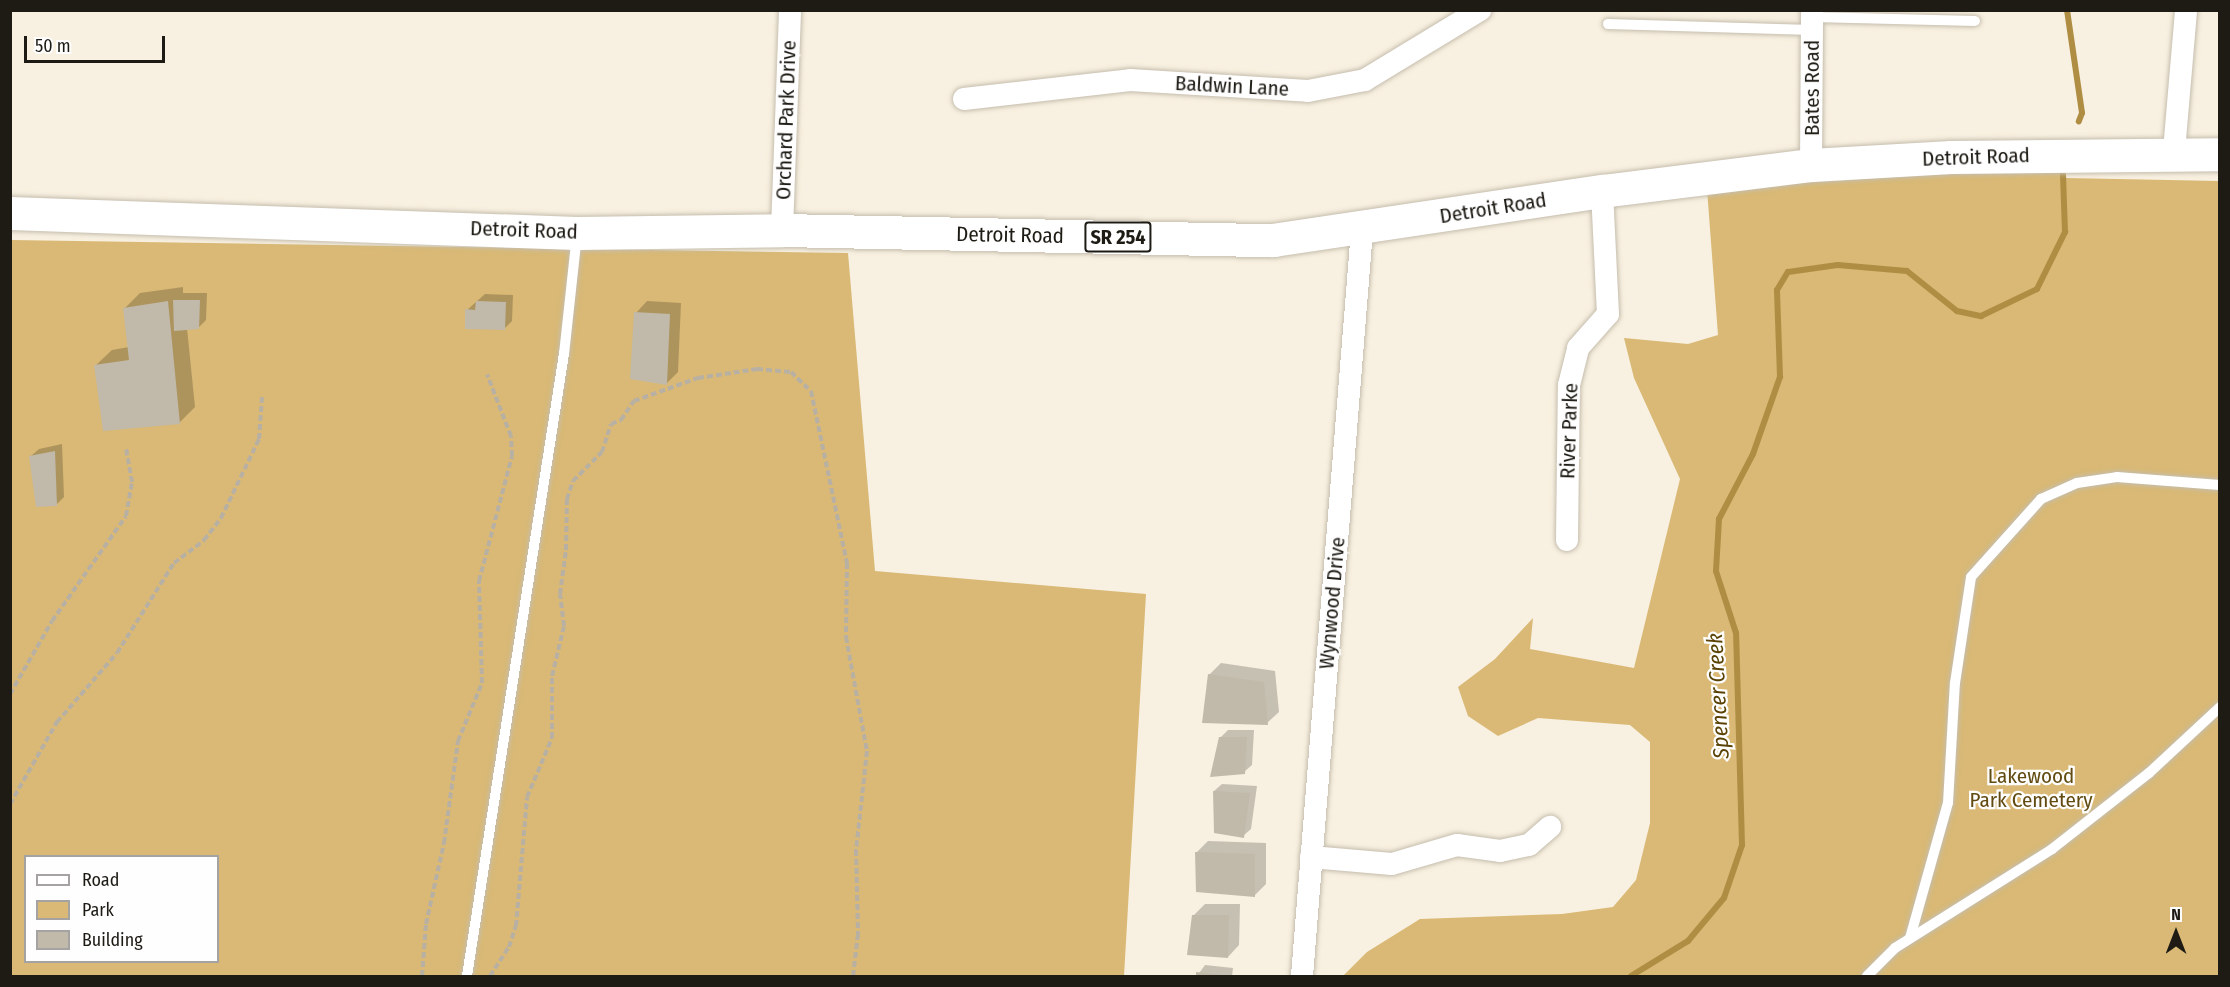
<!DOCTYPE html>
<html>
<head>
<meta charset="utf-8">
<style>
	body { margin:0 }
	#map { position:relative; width:2230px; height:987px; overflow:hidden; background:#f8f0e0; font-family:"Fira Sans Condensed",sans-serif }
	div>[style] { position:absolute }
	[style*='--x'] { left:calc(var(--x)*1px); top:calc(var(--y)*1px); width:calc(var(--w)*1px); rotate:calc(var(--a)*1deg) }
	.green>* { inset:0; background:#d9b975 }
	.shadow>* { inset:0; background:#0003 }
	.stream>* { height:6px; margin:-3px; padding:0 3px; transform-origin:3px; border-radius:3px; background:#af8e44 }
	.building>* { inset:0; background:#c1b9a9 }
	.path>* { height:4px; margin-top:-2px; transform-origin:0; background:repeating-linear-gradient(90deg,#b7b0a3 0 6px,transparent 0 9px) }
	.roads { filter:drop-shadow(0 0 2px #c5bdad) drop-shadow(0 0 2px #c5bdad) }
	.service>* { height:10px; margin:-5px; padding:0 5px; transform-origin:5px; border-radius:5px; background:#fff }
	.minor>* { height:22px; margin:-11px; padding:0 11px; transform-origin:11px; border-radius:11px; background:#fff }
	.primary>* { height:33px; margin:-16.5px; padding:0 16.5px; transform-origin:16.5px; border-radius:16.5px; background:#fff }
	span { translate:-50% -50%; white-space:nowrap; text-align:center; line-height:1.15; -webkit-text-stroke:4.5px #fefefe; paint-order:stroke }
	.shield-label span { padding:2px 4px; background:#fefefe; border:2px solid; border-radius:4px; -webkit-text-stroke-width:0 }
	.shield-label { font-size:20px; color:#1e1b15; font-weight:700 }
	.street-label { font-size:21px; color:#1e1b15 }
	.park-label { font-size:21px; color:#624b11 }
	.water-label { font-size:22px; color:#594204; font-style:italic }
	.frame { position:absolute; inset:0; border:12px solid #1e1b15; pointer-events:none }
	.legend { position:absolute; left:24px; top:855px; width:195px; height:108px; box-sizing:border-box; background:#fefefe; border:2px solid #a4a3a1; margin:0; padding:8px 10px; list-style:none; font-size:18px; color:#1e1b15 }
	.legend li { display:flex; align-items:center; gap:12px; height:30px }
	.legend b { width:30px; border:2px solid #a4a3a1 }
	.north { position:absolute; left:2146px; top:903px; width:60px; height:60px; -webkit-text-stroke:4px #fefefe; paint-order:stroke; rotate:0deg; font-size:16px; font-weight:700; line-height:24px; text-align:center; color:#1e1b15 }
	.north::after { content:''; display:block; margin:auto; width:21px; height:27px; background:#1e1b15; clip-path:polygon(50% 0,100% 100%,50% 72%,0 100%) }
	.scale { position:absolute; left:24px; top:36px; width:141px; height:27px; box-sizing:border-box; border:3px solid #1e1b15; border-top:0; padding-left:8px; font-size:18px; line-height:21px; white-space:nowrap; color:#1e1b15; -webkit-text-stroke:4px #fefefe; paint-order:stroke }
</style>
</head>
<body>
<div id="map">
	<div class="green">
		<i style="clip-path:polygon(2066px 166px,2065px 213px,2066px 178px,2219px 181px,2219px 976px,1343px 976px,1367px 952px,1420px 919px,1562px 914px,1613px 907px,1636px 880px,1650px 823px,1650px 742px,1630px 725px,1538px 718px,1498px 736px,1468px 716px,1458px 687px,1495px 659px,1533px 618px,1530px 649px,1634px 668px,1680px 479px,1634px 378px,1624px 338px,1688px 344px,1718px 335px,1707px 189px)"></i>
		<i style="clip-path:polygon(evenodd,11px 240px,848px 253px,875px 571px,1146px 594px,1124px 976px,11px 976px,11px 240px,26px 856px,218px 856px,218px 962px,26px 962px,26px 856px)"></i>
	</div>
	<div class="shadow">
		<i style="clip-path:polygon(183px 287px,183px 293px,207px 293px,206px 320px,199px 327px,187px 328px,195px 407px,179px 423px,96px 365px,112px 350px,129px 347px,124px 309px,140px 293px)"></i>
		<i style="clip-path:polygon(485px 294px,513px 295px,512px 321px,504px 329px,467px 310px)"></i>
		<i style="clip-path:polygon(647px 301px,681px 303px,678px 372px,666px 384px,636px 313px)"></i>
		<i style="clip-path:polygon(62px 444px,64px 497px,57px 504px,31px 456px,39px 449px)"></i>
		<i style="clip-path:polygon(1221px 663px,1275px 671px,1279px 712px,1267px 723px,1209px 675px)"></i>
		<i style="clip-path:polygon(1228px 730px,1254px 730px,1252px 765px,1244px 772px,1221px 737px)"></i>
		<i style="clip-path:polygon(1222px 784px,1257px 786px,1251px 829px,1243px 836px,1214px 791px)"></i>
		<i style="clip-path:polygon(1208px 841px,1266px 843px,1266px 884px,1255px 895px,1197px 852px)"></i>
		<i style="clip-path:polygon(1205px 904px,1240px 904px,1239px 945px,1228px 957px,1193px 916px)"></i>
		<i style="clip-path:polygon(1205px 965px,1233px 968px,1232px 976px,1197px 976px)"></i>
	</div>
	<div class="stream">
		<i style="--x:2067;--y:10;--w:104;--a:81.7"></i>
		<i style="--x:2082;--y:113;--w:9;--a:111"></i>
		<i style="--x:1631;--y:976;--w:67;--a:-31.6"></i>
		<i style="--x:1688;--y:941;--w:56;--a:-50.1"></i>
		<i style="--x:1724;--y:898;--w:56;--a:-71.2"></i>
		<i style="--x:1742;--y:845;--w:212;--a:-91.6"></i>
		<i style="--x:1736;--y:633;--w:65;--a:-107.9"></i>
		<i style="--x:1716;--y:571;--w:52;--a:-86.7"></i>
		<i style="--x:1719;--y:519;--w:73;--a:-62.4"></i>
		<i style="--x:1753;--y:454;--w:82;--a:-70.7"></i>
		<i style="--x:1780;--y:377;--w:87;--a:-92"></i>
		<i style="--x:1777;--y:290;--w:21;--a:-59"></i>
		<i style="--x:1788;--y:272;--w:50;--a:-8"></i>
		<i style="--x:1838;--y:265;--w:69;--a:5"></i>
		<i style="--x:1907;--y:271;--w:64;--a:38.7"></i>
		<i style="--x:1957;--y:311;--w:25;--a:12"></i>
		<i style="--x:1981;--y:316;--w:62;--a:-25.7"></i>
		<i style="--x:2037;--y:289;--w:64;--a:-63.8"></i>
		<i style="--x:2065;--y:232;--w:57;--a:-92"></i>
	</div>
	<div class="building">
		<i style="clip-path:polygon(173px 300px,200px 300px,199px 329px,174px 331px)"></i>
		<i style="clip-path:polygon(168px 301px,180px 424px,103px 431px,94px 365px,129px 360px,123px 308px)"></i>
		<i style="clip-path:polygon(476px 301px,506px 302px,505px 330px,465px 329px,465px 309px,475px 310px)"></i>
		<i style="clip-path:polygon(634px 312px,670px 314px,667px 385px,630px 379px)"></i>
		<i style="clip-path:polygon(55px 451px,57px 506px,36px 507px,29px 456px)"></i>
		<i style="clip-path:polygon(1208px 674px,1264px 682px,1268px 725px,1202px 723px)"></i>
		<i style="clip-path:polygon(1219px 737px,1247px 737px,1245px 774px,1210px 777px)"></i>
		<i style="clip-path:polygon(1213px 791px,1250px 793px,1244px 838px,1214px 833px)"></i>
		<i style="clip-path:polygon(1195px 852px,1255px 854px,1255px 897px,1196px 892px)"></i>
		<i style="clip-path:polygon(1192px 915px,1229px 915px,1228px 958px,1187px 955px)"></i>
		<i style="clip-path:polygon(1196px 972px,1222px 975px,1222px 976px,1196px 976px)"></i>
	</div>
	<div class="path">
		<i style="--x:10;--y:694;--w:84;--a:-60.1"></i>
		<i style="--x:52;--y:621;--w:128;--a:-54.8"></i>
		<i style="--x:126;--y:516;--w:35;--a:-80"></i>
		<i style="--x:132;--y:482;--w:35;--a:-100"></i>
		<i style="--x:10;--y:804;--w:95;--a:-60.2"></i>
		<i style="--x:57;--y:722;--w:91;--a:-49"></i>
		<i style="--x:117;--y:653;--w:107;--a:-57.7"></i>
		<i style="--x:174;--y:563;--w:38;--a:-37"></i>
		<i style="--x:204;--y:540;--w:28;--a:-52"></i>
		<i style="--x:221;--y:518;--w:88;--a:-64.3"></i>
		<i style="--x:259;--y:439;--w:42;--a:-85.9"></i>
		<i style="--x:422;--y:976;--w:52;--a:-85.6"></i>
		<i style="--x:426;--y:924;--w:83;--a:-77.5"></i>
		<i style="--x:444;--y:843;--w:103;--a:-82.2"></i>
		<i style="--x:458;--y:741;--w:63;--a:-67.5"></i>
		<i style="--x:482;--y:683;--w:102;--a:-91.7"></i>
		<i style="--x:479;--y:581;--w:129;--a:-75.2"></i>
		<i style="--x:512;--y:456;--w:20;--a:-93"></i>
		<i style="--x:511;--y:436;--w:66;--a:-111.2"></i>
		<i style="--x:490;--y:976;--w:35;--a:-57"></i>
		<i style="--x:509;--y:947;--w:22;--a:-72"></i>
		<i style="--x:516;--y:926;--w:129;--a:-85.1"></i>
		<i style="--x:527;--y:797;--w:64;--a:-67"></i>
		<i style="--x:552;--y:738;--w:62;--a:-90"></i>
		<i style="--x:552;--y:676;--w:51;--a:-76.5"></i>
		<i style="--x:564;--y:626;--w:32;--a:-97"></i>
		<i style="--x:560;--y:594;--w:44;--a:-82.2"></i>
		<i style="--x:566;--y:550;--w:51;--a:-88.9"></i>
		<i style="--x:567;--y:499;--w:19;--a:-72"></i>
		<i style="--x:573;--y:481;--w:41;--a:-45"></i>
		<i style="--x:602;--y:452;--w:29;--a:-72"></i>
		<i style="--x:611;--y:424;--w:11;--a:-22"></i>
		<i style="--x:621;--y:420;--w:23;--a:-56"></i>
		<i style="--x:634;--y:401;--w:68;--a:-19.8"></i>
		<i style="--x:698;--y:378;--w:60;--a:-8.7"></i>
		<i style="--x:757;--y:369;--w:34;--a:5"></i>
		<i style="--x:791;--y:372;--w:28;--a:44"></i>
		<i style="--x:811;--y:391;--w:176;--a:78.2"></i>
		<i style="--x:847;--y:563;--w:74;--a:90.8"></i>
		<i style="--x:846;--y:637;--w:116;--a:79.6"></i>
		<i style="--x:867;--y:751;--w:100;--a:96.3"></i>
		<i style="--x:856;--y:850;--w:84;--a:88.6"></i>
		<i style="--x:858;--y:934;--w:42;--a:96.8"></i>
	</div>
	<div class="roads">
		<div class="service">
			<i style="--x:1812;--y:17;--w:163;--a:1.4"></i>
			<i style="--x:1608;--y:24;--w:204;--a:1.7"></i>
			<i style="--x:1910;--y:938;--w:140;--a:-74.3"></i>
			<i style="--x:1948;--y:803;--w:120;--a:-86.7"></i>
			<i style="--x:1955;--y:683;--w:107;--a:-81.4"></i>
			<i style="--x:1971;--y:577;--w:105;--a:-48.1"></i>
			<i style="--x:2041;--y:499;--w:39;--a:-24"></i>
			<i style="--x:2077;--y:483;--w:40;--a:-8.5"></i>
			<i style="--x:2117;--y:477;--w:103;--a:4.4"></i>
			<i style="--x:467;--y:976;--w:630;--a:-81.14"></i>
			<i style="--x:564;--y:354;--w:120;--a:-83.8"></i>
			<i style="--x:1867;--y:976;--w:40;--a:-45"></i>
			<i style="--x:1895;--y:948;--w:186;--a:-32.2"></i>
			<i style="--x:2052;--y:849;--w:123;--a:-38.1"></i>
			<i style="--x:2149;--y:773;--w:97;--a:-42.9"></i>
		</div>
		<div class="minor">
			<i style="--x:964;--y:99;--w:167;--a:-6.5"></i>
			<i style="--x:1130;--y:80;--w:178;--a:3.5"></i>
			<i style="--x:1308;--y:91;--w:58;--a:-10.9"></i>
			<i style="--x:1365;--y:80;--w:135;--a:-31.3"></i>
			<i style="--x:2174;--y:151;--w:142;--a:-85.1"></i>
			<i style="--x:1811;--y:165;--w:155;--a:-89.6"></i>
			<i style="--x:782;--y:230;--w:220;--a:-87.9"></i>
			<i style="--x:1567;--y:540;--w:155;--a:-89.3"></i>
			<i style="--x:1569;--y:385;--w:38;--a:-76"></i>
			<i style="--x:1578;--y:348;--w:45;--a:-48.6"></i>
			<i style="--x:1608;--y:314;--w:123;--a:-92.8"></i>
			<i style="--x:1311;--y:857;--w:81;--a:4.9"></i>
			<i style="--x:1392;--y:864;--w:68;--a:-16.3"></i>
			<i style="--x:1457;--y:845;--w:43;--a:7.9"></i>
			<i style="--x:1500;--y:851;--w:30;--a:-12"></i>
			<i style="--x:1529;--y:845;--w:28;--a:-41"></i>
			<i style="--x:1302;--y:976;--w:748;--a:-85.4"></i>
		</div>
		<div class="primary">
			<i style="--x:10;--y:213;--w:567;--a:2.02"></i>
			<i style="--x:577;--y:233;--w:205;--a:-0.8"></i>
			<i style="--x:782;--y:230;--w:491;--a:1.2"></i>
			<i style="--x:1273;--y:240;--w:333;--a:-8.5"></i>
			<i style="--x:1602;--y:191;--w:211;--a:-7.1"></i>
			<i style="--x:1811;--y:165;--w:140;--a:-3.3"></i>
			<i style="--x:1951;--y:157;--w:269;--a:-0.6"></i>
		</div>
	</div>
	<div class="shield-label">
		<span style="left:1118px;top:237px">SR 254</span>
	</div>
	<div class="street-label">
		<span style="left:1232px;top:86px;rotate:3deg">Baldwin Lane</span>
		<span style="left:1812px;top:88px;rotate:-90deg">Bates Road</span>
		<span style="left:786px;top:120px;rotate:-88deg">Orchard Park Drive</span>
		<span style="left:1976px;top:157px;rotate:-2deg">Detroit Road</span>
		<span style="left:1493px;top:208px;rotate:-9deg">Detroit Road</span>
		<span style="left:524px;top:230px;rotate:2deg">Detroit Road</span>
		<span style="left:1010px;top:235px;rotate:1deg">Detroit Road</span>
		<span style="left:1569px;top:431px;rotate:-88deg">River Parke</span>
		<span style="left:1332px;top:603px;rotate:-85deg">Wynwood Drive</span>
	</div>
	<div class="park-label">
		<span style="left:2031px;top:788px">Lakewood<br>Park Cemetery</span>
	</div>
	<div class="water-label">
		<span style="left:1718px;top:696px;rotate:-93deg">Spencer Creek</span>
	</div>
	<div class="frame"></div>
	<ul class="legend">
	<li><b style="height:8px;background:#fff"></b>Road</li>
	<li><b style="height:16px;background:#d9b975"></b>Park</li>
	<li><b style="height:16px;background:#c1b9a9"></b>Building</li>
	</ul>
	<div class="north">N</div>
	<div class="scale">50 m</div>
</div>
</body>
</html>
